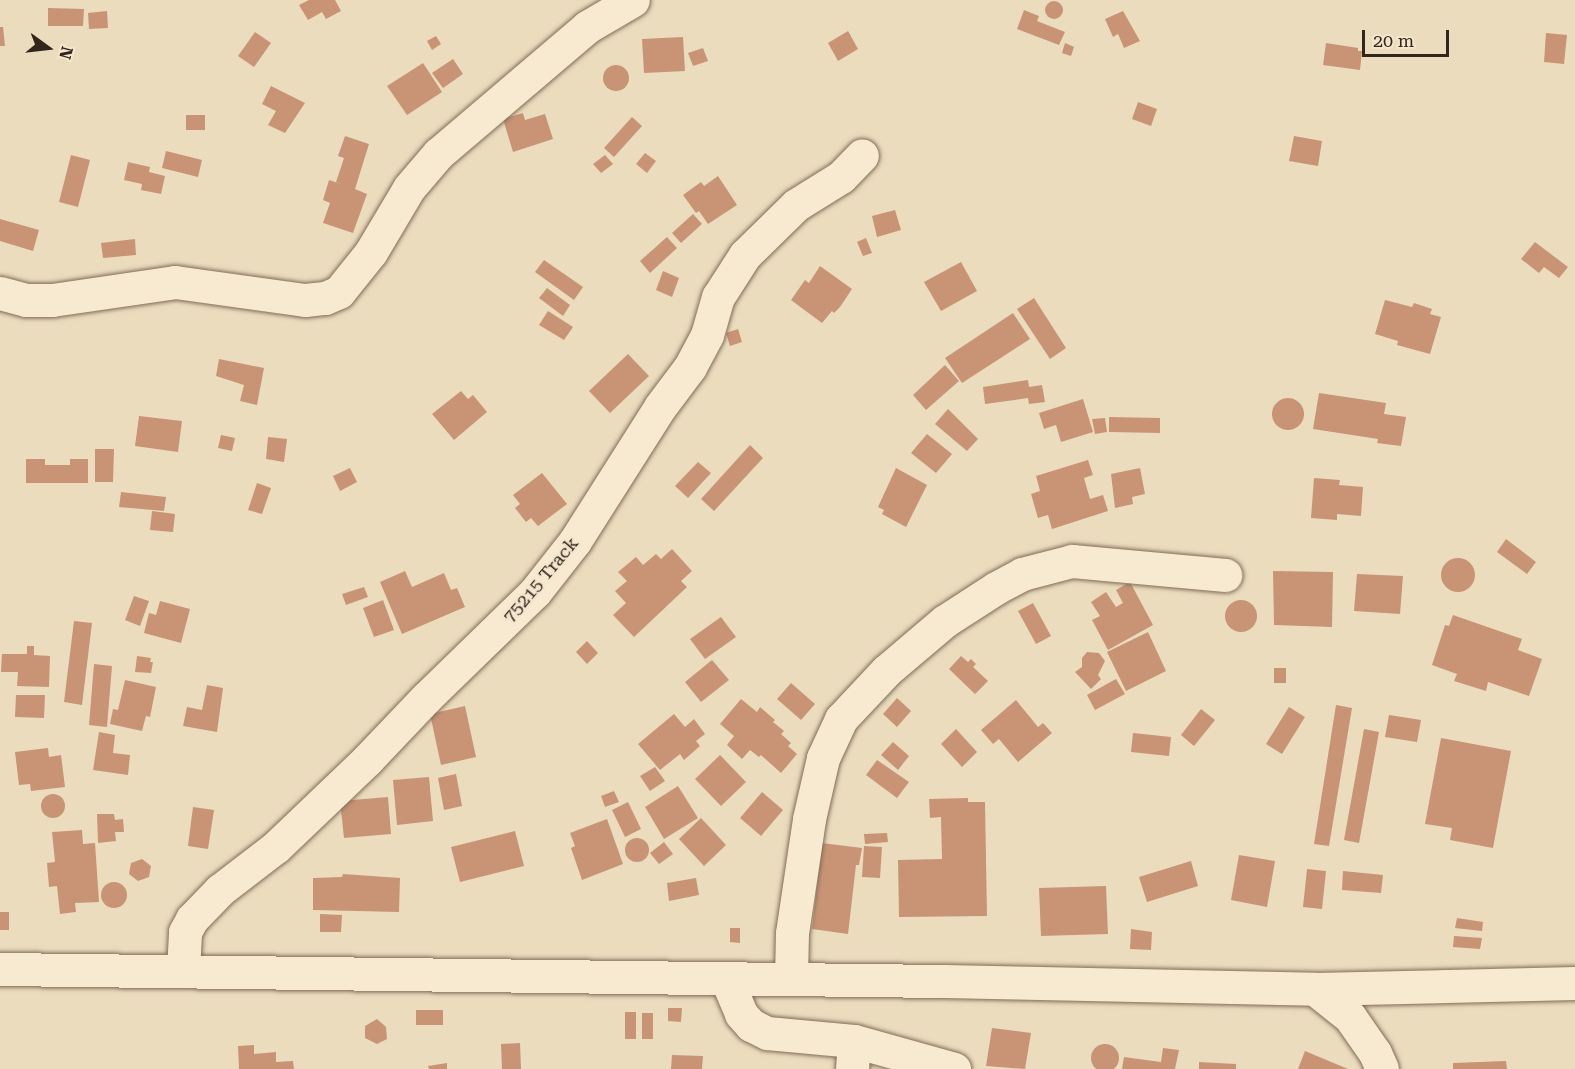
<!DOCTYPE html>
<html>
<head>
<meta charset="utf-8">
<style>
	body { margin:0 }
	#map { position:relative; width:1575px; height:1069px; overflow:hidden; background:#ebdcbe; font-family:"Roboto Serif",serif }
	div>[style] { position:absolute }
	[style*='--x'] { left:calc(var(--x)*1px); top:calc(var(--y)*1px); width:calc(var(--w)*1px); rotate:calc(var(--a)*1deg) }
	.building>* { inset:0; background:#c89475 }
	.round { border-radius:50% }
	.roads { filter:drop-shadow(0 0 2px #826c58) drop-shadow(0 0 2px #826c58) }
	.street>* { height:33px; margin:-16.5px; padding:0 16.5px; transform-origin:16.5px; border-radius:16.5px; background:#f7ead0 }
	.secondary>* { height:33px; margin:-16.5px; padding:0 16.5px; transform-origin:16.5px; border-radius:16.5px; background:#f7ead0 }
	span { translate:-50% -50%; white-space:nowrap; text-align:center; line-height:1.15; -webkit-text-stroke:4.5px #f3e6cd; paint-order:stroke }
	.street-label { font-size:18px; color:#32261c }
	.north { position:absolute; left:18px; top:18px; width:60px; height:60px; -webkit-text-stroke:4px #f3e6cd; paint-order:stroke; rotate:105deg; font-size:16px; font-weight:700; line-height:24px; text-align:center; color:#32261c }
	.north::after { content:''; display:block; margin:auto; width:21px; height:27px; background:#32261c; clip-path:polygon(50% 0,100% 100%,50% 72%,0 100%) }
	.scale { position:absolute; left:1362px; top:30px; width:87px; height:27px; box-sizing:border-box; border:3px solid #32261c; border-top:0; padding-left:8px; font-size:18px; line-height:21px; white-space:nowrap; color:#32261c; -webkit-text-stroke:4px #f3e6cd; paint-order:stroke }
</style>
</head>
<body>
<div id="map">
	<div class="building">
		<i style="clip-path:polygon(309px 0,335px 0,341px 11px,326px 19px,322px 12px,308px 20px,299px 5px)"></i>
		<i class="round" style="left:1045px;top:1px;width:18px;height:18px"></i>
		<i style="clip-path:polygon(48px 8px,84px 9px,83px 26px,48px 26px)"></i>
		<i style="clip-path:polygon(1024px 10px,1039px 16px,1037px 21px,1065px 32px,1059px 45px,1017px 29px)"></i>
		<i style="clip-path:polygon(107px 11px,108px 28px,89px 29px,88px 13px)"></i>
		<i style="clip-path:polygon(1123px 11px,1140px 41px,1124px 48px,1118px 34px,1113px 37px,1105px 19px)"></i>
		<i style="clip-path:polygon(0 27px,3px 27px,5px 46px,0 46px)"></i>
		<i style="clip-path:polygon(848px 31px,858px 49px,838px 61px,828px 43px)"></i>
		<i style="clip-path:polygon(255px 32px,271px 43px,254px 67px,238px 56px)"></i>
		<i style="clip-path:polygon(1546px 33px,1567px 35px,1564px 64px,1544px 62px)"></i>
		<i style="clip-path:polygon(436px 36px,441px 44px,432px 50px,427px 41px)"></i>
		<i style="clip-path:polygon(683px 37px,685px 71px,644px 73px,642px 39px)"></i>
		<i style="clip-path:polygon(1065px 43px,1074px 47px,1071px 56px,1062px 53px)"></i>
		<i style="clip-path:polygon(1326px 43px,1358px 48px,1358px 51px,1362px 51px,1360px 70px,1323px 65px)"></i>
		<i style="clip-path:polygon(703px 48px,708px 61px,693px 66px,688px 53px)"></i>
		<i style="clip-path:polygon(453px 59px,463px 74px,443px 88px,432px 73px)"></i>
		<i style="clip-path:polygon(423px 63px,442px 92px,407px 115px,387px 86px)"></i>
		<i class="round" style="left:603px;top:65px;width:26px;height:26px"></i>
		<i style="clip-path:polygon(271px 86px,305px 103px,285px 133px,268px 125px,276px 111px,262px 104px)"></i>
		<i style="clip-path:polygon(1138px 102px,1157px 109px,1151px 126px,1132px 119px)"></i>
		<i style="clip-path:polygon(523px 113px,525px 120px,545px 114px,553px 139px,513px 152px,503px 119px)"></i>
		<i style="clip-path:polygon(186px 115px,205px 115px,205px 130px,186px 130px)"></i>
		<i style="clip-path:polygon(632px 117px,642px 126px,614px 157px,604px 148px)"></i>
		<i style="clip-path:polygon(345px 136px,369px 144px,355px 189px,367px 194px,353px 233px,323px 223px,330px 203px,323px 200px,329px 180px,344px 185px,336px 182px,344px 158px,338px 156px)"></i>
		<i style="clip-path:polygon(1294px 136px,1322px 141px,1318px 166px,1289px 161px)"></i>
		<i style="clip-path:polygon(166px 151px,202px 160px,198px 177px,162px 168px)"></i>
		<i style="clip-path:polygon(645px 153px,656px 161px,647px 173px,636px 164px)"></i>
		<i style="clip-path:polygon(71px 155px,90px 160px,78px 207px,59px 202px)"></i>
		<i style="clip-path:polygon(605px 155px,613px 164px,601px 173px,593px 164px)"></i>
		<i style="clip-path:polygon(128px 162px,150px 167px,149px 172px,165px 176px,161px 194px,141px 190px,142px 184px,124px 180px)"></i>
		<i style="clip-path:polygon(718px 176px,737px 205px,708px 224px,699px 211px,696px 213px,683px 195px,701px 182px,704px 186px)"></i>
		<i style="clip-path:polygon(895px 210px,901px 230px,877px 237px,872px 216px)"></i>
		<i style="clip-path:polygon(693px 214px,702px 224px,681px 243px,672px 233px)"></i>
		<i style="clip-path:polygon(0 219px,39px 230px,33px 251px,0 241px)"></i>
		<i style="clip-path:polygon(667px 237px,677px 248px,650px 273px,640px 261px)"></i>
		<i style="clip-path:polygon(866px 238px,872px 253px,863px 256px,857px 242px)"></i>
		<i style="clip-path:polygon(135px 239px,136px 255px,103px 258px,101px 243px)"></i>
		<i style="clip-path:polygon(1535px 242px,1568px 267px,1559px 278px,1544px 267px,1539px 273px,1521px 259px)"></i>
		<i style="clip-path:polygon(544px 260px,583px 287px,574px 300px,535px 272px)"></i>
		<i style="clip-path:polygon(961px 262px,977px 291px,941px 311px,924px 282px)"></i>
		<i style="clip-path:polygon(820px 266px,852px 289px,840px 307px,834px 313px,832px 311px,822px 323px,791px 300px,805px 280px,809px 283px)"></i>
		<i style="clip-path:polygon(663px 271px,679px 278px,672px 297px,656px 290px)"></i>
		<i style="clip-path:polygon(547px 288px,570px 305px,563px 316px,539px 298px)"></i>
		<i style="clip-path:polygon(1034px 298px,1066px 348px,1050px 359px,1017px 309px)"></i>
		<i style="clip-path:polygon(1385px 300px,1412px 307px,1414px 303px,1432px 309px,1430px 314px,1441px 317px,1430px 354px,1397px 345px,1398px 341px,1375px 334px)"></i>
		<i style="clip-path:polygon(548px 311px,573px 327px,564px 340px,539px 325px)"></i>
		<i style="clip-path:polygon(1013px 313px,1030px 339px,962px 383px,945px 358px)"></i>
		<i style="clip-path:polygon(738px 329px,742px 342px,730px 346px,726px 333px)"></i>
		<i style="clip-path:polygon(628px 354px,649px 376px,610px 413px,589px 391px)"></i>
		<i style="clip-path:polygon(219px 359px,264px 368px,257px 405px,240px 401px,244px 385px,216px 376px)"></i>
		<i style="clip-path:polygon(945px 365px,959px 381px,926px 410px,913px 395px)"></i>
		<i style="clip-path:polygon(1028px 380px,1029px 387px,1042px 385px,1045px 402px,1029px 404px,1028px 398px,985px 404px,983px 387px)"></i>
		<i style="clip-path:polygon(461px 391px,468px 399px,473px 395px,487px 412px,454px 440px,432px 414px)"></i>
		<i style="clip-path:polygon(1319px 393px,1386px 403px,1384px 414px,1406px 417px,1401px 446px,1377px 443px,1378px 439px,1313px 429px)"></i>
		<i class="round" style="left:1272px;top:398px;width:32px;height:32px"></i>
		<i style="clip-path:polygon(1083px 399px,1093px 432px,1061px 442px,1056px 425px,1044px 429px,1039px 413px)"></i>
		<i style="clip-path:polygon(948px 409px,978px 439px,967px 451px,935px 424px)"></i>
		<i style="clip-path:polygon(139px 416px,182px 421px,178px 452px,135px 446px)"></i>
		<i style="clip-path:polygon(1109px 417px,1160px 418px,1160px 433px,1109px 432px)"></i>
		<i style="clip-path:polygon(1105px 418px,1107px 432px,1095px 434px,1092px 419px)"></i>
		<i style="clip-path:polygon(927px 434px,952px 454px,936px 473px,911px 453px)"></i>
		<i style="clip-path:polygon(221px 435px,235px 438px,232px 451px,218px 448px)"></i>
		<i style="clip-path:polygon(268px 437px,287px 439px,284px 462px,266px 459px)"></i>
		<i style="clip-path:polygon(750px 445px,763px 458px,714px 511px,701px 499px)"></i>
		<i style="clip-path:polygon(95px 449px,114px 449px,113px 482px,95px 482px)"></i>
		<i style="clip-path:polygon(26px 459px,45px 459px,45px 465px,70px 465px,70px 459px,88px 459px,88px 483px,26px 483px)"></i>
		<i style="clip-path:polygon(1088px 460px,1093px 475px,1084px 478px,1090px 499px,1103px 495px,1108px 511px,1052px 529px,1048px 515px,1038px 518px,1031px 494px,1040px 491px,1036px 476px)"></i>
		<i style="clip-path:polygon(698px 462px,711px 473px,688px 498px,675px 486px)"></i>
		<i style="clip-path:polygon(350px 468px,357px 482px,340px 491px,333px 476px)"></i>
		<i style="clip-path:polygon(896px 468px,927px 485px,906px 527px,882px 514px,884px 510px,878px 507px)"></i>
		<i style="clip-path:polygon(1140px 468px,1145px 494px,1132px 497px,1133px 504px,1115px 508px,1111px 474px)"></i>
		<i style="clip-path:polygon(542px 473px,567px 504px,538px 526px,531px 518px,526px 522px,515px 508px,520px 504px,513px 495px)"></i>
		<i style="clip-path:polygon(1314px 478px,1340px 480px,1339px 485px,1363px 487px,1361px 516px,1337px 514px,1337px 520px,1311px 518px)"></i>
		<i style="clip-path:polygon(257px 483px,271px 488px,262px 514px,248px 510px)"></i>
		<i style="clip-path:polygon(121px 492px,166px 497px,164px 511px,119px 507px)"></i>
		<i style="clip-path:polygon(152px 511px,175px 514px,173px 532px,150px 530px)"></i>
		<i style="clip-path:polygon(1506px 539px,1536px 562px,1527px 574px,1497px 552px)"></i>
		<i style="clip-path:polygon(672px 549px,692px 571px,681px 581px,687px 587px,634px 637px,613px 615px,626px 603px,615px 591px,627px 581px,618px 572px,636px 557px,643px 565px,656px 554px,661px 559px)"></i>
		<i class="round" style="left:1441px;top:558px;width:34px;height:34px"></i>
		<i style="clip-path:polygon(405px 571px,412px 587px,444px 573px,451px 590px,457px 588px,465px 607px,402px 634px,380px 582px)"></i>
		<i style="clip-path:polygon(1273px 571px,1333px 572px,1332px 627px,1274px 625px)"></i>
		<i style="clip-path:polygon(1357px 574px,1403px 576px,1400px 614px,1354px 611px)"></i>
		<i style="clip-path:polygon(1130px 582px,1153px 625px,1108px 650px,1092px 620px,1100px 616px,1091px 602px,1106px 592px,1116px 607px,1123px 603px,1116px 590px)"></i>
		<i style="clip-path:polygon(364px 587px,368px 597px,346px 605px,342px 594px)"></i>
		<i style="clip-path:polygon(134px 596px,149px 601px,140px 626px,125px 620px)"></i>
		<i style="clip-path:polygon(383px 600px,394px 630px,374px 637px,363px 608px)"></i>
		<i class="round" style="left:1225px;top:600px;width:32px;height:32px"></i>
		<i style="clip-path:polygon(160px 601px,190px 609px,181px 643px,144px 633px,149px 613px,156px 615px)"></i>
		<i style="clip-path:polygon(1033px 603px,1051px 636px,1036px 644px,1018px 611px)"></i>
		<i style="clip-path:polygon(1453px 615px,1522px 639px,1518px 650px,1542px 659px,1529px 696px,1488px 682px,1486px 691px,1454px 681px,1457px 674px,1432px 665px,1445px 625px,1449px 626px)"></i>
		<i style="clip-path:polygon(721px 617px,736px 637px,705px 659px,690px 639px)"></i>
		<i style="clip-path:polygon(74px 621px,92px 623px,82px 705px,64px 702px)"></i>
		<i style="clip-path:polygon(1148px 632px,1166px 671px,1126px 691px,1107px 652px)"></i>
		<i style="clip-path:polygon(587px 641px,598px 653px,587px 664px,576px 652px)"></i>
		<i style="clip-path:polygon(27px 646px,34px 646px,34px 655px,50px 656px,49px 687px,17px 686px,18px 672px,1px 672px,2px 654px,27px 654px)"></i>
		<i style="clip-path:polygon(1087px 652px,1099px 653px,1105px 661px,1098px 675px,1101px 679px,1091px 689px,1075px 672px,1082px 667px,1082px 658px)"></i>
		<i style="clip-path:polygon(137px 656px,151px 658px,150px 662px,153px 662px,151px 673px,135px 672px)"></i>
		<i style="clip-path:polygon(961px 656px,968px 662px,971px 659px,976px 664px,973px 667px,988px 681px,975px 694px,949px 669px)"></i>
		<i style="clip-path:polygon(712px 660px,729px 680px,701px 702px,685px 682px)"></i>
		<i style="clip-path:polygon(94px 664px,112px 666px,107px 727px,89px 725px)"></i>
		<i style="clip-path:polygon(1274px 668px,1286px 668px,1286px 683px,1274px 683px)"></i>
		<i style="clip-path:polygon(1116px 679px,1125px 694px,1095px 710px,1087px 695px)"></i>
		<i style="clip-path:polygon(125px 680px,156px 687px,150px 717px,146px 716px,142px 731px,110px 724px,113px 709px,118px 710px)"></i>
		<i style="clip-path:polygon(791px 683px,815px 704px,801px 720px,777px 699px)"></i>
		<i style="clip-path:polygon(207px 685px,223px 688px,217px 732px,183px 726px,187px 707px,202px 710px)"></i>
		<i style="clip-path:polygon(16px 695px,45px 695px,44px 718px,15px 717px)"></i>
		<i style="clip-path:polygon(897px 698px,911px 711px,897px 727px,883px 714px)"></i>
		<i style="clip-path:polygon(741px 699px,757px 712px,760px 707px,775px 720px,773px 722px,784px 731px,781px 734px,791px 743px,788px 746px,797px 754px,781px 773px,761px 755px,759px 757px,750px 750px,742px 759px,727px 745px,734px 736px,720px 724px)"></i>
		<i style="clip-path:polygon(1016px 700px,1038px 727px,1043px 723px,1052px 733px,1018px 762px,999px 739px,993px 744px,981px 730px)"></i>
		<i style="clip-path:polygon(1336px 705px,1352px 708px,1329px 846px,1314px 844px)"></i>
		<i style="clip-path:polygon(465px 706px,476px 757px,441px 765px,430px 714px)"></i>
		<i style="clip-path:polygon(1289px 707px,1305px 717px,1282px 754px,1266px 744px)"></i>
		<i style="clip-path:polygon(1201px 709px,1215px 720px,1194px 746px,1181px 735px)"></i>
		<i style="clip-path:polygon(674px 714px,685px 727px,694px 719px,705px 734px,696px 741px,700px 746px,684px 760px,680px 754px,660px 770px,638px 744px)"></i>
		<i style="clip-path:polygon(1389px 715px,1421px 720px,1417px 742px,1385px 737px)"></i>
		<i style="clip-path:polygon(956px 729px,977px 752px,962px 767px,941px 744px)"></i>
		<i style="clip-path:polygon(1364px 729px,1379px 732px,1359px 843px,1344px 840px)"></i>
		<i style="clip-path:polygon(99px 732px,115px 735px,113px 753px,130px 755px,128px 775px,93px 770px)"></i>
		<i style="clip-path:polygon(1133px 733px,1171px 737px,1169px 756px,1131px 752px)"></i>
		<i style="clip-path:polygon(1441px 738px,1511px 751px,1493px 848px,1450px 840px,1452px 828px,1425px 824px)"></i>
		<i style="clip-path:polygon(893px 742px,909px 756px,898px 770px,881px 755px)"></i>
		<i style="clip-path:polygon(48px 748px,49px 757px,61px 755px,65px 787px,31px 791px,30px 784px,19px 785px,15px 752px)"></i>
		<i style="clip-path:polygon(720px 755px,746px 782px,721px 806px,695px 779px)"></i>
		<i style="clip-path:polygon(877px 760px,909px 782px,897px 798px,866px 775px)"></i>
		<i style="clip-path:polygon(655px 767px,665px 781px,650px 791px,640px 776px)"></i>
		<i style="clip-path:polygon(456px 774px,462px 806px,444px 810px,438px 778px)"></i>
		<i style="clip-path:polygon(429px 777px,433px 821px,397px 825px,393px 780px)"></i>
		<i style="clip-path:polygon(678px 786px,698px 818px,664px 839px,645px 807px)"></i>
		<i style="clip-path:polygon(614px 791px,619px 802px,605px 807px,601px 796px)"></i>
		<i style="clip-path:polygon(762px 792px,783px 810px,761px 836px,740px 818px)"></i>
		<i class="round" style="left:41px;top:794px;width:24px;height:24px"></i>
		<i style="clip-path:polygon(388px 797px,391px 834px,344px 838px,340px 801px)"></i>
		<i style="clip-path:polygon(968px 798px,968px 802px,985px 802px,987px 916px,899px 917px,898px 860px,942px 859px,941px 817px,930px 818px,929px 799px)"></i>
		<i style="clip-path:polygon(628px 802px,641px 829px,625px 837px,612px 810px)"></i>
		<i style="clip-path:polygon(193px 807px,214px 810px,208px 849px,188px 846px)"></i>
		<i style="clip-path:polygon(97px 814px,114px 814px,115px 820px,123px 819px,124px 832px,115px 832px,116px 841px,98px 843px)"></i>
		<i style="clip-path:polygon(701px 818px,726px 845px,704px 866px,679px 839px)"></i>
		<i style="clip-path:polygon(607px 819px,623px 864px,582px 880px,571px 848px,575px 846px,570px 833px)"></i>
		<i style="clip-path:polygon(82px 830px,83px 844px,95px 843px,99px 902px,75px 903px,76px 912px,60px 914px,57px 886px,49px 887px,47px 863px,55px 862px,52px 832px)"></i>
		<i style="clip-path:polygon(515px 831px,524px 866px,460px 882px,451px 847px)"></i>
		<i style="clip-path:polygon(887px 833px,888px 842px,865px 844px,864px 834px)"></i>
		<i class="round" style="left:625px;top:838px;width:24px;height:24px"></i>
		<i style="clip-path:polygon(664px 842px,673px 854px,659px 864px,650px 853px)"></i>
		<i style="clip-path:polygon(822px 843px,862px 848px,859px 865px,856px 865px,848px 934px,812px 929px)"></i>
		<i style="clip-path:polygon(864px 846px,882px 847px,880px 878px,862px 877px)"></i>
		<i style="clip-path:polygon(1239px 855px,1275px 861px,1267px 907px,1231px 900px)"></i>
		<i style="clip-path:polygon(142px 859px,151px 866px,149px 877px,138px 881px,129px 874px,131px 863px)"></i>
		<i style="clip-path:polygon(1191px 861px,1198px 886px,1147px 902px,1139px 877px)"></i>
		<i style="clip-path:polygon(1307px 869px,1326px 871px,1322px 909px,1303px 907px)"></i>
		<i style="clip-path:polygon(1343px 871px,1383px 875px,1381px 893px,1342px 890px)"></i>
		<i style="clip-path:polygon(343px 874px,400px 878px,399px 912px,313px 910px,313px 878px,342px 877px)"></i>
		<i style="clip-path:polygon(696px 878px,699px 895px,669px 901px,667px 883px)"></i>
		<i class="round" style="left:101px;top:882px;width:26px;height:26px"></i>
		<i style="clip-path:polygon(1106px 886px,1108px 934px,1041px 936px,1039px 888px)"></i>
		<i style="clip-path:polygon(0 912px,9px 912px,9px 930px,0 930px)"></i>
		<i style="clip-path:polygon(320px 914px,342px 915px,341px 932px,320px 932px)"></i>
		<i style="clip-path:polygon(1457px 918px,1483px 922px,1482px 931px,1455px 928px)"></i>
		<i style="clip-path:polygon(730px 928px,740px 928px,740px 943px,730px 942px)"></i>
		<i style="clip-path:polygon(1131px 929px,1152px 932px,1151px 950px,1130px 949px)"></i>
		<i style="clip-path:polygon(1454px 936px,1482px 938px,1480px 949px,1453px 947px)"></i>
		<i style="clip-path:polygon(668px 1008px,682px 1008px,681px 1022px,668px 1021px)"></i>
		<i style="clip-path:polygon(416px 1010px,443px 1010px,443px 1025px,416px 1025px)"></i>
		<i style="clip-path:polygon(625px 1012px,636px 1012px,636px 1039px,625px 1039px)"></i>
		<i style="clip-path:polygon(642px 1013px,653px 1013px,653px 1039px,642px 1039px)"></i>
		<i style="clip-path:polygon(377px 1019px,386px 1027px,387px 1039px,377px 1044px,365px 1038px,365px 1026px)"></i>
		<i style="clip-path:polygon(992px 1028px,1031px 1033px,1025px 1069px,986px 1066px)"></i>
		<i style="clip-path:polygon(520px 1043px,521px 1069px,502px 1069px,501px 1044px)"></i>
		<i class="round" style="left:1091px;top:1044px;width:28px;height:28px"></i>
		<i style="clip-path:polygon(254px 1045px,254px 1054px,276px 1052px,276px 1062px,293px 1061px,294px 1069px,239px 1069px,238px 1046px)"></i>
		<i style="clip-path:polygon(1163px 1048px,1179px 1050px,1175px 1069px,1122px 1069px,1124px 1057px,1161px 1062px)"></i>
		<i style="clip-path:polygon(1305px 1051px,1348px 1069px,1298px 1069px)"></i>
		<i style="clip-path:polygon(672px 1055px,703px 1056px,702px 1069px,671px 1069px)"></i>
		<i style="clip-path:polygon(1506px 1061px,1507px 1069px,1453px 1069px,1453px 1063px)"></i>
		<i style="clip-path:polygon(1199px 1062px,1236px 1064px,1236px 1069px,1199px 1069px)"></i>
		<i style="clip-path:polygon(447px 1063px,447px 1069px,429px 1069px,428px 1066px)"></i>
	</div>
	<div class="roads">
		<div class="street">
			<i style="--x:0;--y:293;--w:27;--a:15"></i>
			<i style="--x:26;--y:300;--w:26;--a:0"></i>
			<i style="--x:52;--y:300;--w:124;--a:-8.3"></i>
			<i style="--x:175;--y:282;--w:131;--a:7.9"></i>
			<i style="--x:305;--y:300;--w:20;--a:-6"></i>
			<i style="--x:325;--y:298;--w:15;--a:-23"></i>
			<i style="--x:339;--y:292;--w:51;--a:-51.3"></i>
			<i style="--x:371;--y:252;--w:74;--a:-59.3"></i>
			<i style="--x:409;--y:188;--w:45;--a:-49.5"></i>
			<i style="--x:438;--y:154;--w:196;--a:-40.4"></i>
			<i style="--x:587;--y:27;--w:53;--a:-30.4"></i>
			<i style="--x:183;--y:971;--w:39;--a:-87"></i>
			<i style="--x:185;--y:932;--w:15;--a:-62"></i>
			<i style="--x:192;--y:919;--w:40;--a:-46"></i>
			<i style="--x:220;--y:890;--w:71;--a:-37.5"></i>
			<i style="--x:276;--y:847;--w:126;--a:-43.7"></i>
			<i style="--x:367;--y:760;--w:86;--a:-46.4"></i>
			<i style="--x:426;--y:698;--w:152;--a:-44.2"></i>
			<i style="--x:535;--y:592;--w:65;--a:-51.9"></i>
			<i style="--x:575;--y:541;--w:159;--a:-57.6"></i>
			<i style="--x:660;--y:407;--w:50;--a:-53.1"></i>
			<i style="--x:690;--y:367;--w:36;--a:-62"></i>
			<i style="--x:707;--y:335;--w:40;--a:-74"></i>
			<i style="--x:718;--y:297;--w:50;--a:-57.3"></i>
			<i style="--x:745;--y:255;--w:71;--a:-44.4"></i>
			<i style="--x:796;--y:205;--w:53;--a:-31.9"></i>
			<i style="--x:841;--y:177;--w:30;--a:-46"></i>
			<i style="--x:726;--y:978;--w:39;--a:67"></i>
			<i style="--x:741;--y:1014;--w:15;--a:48"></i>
			<i style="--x:751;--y:1025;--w:18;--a:27"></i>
			<i style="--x:767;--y:1033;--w:87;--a:5.3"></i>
			<i style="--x:854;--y:1041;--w:104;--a:15.6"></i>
			<i style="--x:791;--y:979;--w:46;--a:-88.8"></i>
			<i style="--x:792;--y:933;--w:115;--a:-81.5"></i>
			<i style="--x:809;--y:819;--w:63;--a:-77.1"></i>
			<i style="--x:823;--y:758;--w:43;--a:-65.2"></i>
			<i style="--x:841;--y:719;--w:66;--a:-46.8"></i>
			<i style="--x:886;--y:671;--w:77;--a:-40.3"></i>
			<i style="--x:945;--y:621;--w:61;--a:-32.9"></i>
			<i style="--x:996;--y:588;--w:30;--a:-28"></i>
			<i style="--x:1022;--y:574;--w:52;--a:-14.6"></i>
			<i style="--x:1072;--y:561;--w:154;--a:5.2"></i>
			<i style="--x:1315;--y:989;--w:45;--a:38.7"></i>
			<i style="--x:1350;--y:1017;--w:44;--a:55.2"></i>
			<i style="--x:1375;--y:1053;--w:17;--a:66"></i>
			<i style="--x:852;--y:1069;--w:28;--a:-86"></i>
		</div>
		<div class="secondary">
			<i style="--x:0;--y:969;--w:944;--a:0.73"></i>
			<i style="--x:944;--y:981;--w:371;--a:1.2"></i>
			<i style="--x:1315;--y:989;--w:260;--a:-1.3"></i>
		</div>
	</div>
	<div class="street-label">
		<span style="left:541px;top:580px;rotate:-50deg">75215 Track</span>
	</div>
	<div class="north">N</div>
	<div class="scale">20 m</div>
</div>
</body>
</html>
